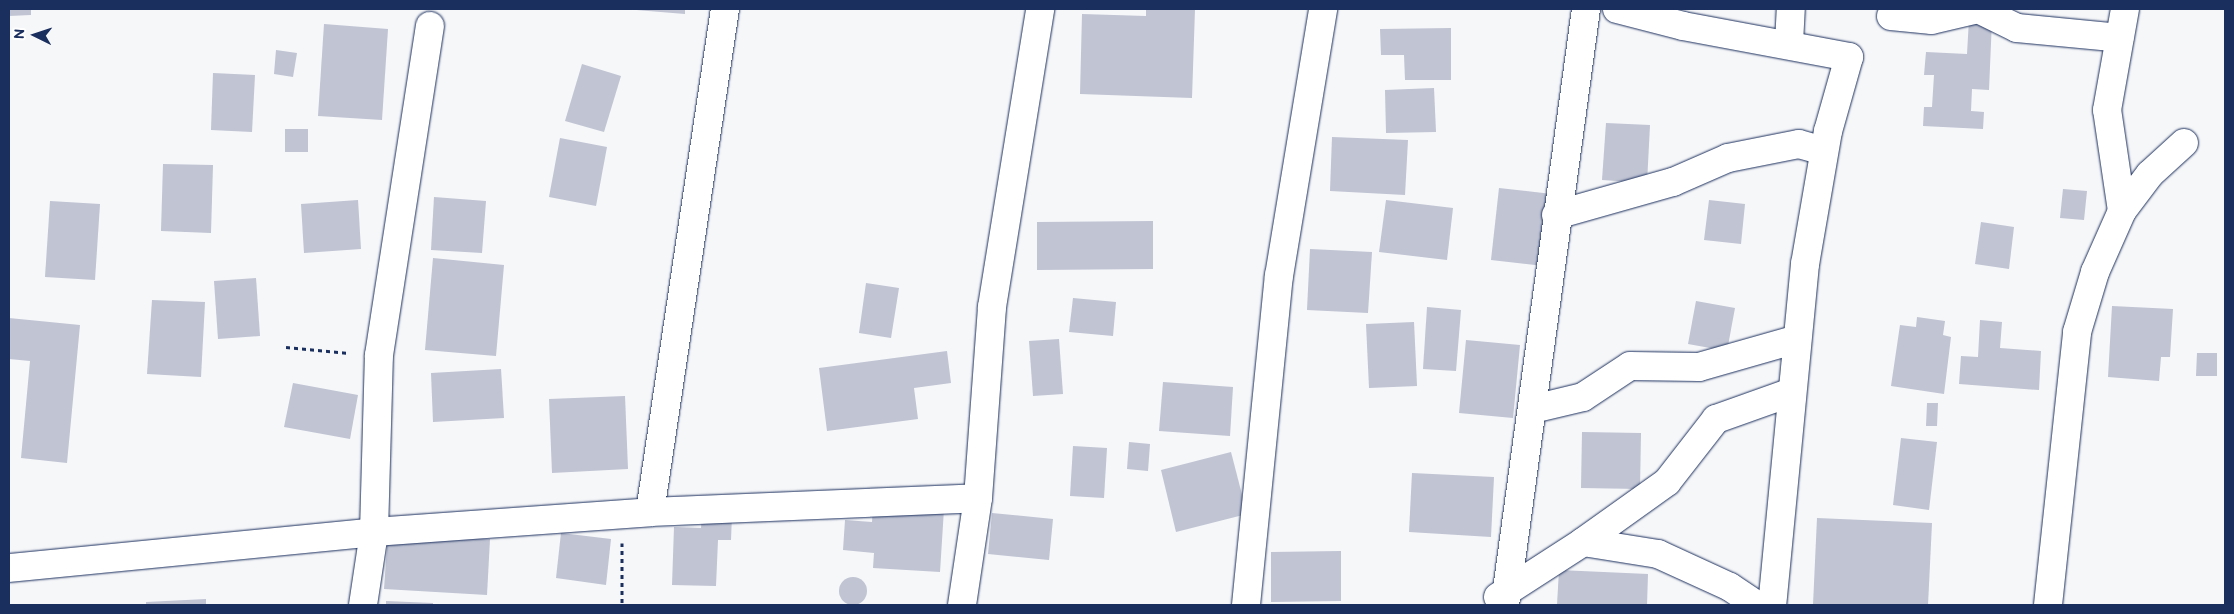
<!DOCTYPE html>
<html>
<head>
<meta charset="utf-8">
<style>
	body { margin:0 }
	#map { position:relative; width:2234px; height:614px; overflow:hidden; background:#f6f7f9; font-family:"Balsamiq Sans",sans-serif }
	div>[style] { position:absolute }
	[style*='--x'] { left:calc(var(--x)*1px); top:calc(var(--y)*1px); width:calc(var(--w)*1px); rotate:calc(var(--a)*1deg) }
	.building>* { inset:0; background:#c0c4d3 }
	.round { border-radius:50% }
	.path>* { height:3px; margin-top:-1.5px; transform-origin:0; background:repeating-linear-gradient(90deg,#1b2f5e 0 4px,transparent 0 8px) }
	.roads { filter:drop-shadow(0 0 1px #1b2f5e) drop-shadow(0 0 1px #1b2f5e) }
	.street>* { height:28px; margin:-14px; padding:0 14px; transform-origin:14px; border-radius:14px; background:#fff }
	span { translate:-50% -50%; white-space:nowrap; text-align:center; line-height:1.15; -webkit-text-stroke:4px #fff; paint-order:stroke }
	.frame { position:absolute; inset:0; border:10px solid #1b2f5e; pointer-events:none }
	.north { position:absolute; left:10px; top:10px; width:50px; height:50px; -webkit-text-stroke:4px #fff; paint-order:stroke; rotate:274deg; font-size:14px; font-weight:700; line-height:20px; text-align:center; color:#1b2f5e }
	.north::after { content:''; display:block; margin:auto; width:18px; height:22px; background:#1b2f5e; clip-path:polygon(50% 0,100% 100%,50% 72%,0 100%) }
</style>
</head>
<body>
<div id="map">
	<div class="building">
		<i style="clip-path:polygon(9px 9px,31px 9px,31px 15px,9px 16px)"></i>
		<i style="clip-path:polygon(624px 9px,685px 9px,685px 14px)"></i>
		<i style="clip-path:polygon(1146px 9px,1195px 9px,1192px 98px,1080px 94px,1082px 14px,1146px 16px)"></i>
		<i style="clip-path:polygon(1969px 19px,1992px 20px,1989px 90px,1972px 89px,1971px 111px,1984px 112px,1983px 129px,1923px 126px,1924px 107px,1932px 107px,1934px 75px,1924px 75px,1926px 52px,1967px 54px)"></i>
		<i style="clip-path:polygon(324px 24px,388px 29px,382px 120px,318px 116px)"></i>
		<i style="clip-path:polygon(1451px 28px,1451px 80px,1405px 80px,1404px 55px,1381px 55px,1380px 29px)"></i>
		<i style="clip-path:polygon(276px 50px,297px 53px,293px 77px,274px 74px)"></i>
		<i style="clip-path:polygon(582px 64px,621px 76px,604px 132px,565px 121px)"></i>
		<i style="clip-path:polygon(213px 73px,255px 75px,252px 132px,211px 130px)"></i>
		<i style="clip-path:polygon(1434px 88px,1436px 132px,1386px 133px,1385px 90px)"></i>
		<i style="clip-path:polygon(1606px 123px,1650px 125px,1647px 183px,1602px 180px)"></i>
		<i style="clip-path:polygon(285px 129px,308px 129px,308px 152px,285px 152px)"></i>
		<i style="clip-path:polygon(1332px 137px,1408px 140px,1405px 195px,1330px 191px)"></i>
		<i style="clip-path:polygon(560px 138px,607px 147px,596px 206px,549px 197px)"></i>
		<i style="clip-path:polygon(163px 164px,213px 165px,211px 233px,161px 231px)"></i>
		<i style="clip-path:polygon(1499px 188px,1552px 194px,1544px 266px,1491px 260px)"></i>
		<i style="clip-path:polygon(2063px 189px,2087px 191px,2084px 220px,2060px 218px)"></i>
		<i style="clip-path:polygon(434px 197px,486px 201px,482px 253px,431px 250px)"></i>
		<i style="clip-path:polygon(358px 200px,361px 249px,304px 253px,301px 204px)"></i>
		<i style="clip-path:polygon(1386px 200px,1453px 208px,1447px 260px,1379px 252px)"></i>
		<i style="clip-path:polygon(1709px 200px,1745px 204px,1741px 244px,1704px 240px)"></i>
		<i style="clip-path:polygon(50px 201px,100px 204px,95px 280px,45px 277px)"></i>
		<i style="clip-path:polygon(1153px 221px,1153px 269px,1037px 270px,1037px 222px)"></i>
		<i style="clip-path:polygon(1981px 222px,2014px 227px,2009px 269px,1975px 264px)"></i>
		<i style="clip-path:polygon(1310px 249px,1372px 252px,1368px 313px,1307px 310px)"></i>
		<i style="clip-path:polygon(433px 258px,504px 265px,496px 356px,425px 350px)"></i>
		<i style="clip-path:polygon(256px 278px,260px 336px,218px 339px,214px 281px)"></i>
		<i style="clip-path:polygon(866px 283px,899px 288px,891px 338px,859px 333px)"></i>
		<i style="clip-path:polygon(1073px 298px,1116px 302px,1113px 336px,1069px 332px)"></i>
		<i style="clip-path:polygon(152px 300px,205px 302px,201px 377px,147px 374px)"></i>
		<i style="clip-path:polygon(1696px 301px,1735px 308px,1727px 351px,1688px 344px)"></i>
		<i style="clip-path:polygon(2112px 306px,2173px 309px,2170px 357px,2161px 357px,2159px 381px,2108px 377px)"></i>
		<i style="clip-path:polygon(1427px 307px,1461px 310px,1456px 371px,1423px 369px)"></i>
		<i style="clip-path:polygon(1917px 317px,1945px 321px,1943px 335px,1951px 337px,1944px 394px,1891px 386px,1900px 325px,1916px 327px)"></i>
		<i style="clip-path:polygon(9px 318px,80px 325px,67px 463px,21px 458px,30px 361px,9px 359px)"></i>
		<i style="clip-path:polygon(1980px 320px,2002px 322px,2000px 348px,2041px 351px,2039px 390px,1959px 384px,1961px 356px,1978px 357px)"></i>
		<i style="clip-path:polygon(1414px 322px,1417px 386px,1369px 388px,1366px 324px)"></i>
		<i style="clip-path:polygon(1059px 339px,1063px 394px,1033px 396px,1029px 341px)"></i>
		<i style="clip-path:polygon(1466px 340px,1520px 345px,1513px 418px,1459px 413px)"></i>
		<i style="clip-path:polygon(947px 351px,951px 383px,914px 388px,918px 419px,827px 431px,819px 368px)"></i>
		<i style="clip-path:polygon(2197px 353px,2217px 353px,2217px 376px,2196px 376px)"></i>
		<i style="clip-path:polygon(501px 369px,504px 418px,433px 422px,431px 373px)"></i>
		<i style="clip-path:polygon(1163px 382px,1233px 387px,1230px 436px,1159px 431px)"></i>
		<i style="clip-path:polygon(293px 383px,358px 395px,350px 439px,284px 427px)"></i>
		<i style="clip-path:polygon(625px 396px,628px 469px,552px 473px,549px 399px)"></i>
		<i style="clip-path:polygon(1927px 403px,1938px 403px,1937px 426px,1926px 426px)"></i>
		<i style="clip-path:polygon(1582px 432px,1641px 433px,1640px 489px,1581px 488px)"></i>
		<i style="clip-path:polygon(1901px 438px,1937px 442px,1929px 510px,1893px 505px)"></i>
		<i style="clip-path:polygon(1129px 442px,1150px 444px,1148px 471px,1127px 469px)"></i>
		<i style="clip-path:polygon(1073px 446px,1107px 448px,1104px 498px,1070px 496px)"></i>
		<i style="clip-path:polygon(1231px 452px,1247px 514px,1176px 532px,1161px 470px)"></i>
		<i style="clip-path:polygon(1412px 473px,1494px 477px,1491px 537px,1409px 532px)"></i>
		<i style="clip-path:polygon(873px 505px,944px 509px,940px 572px,873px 568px,874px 553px,843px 550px,845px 520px,872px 522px)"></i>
		<i style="clip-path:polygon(992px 513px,1053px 519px,1049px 560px,988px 554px)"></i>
		<i style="clip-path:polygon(702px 514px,732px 515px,731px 540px,718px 540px,716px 586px,672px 585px,674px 527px,701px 528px)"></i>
		<i style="clip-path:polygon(1817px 518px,1932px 523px,1928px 605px,1813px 605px)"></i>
		<i style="clip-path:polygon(388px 533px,490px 539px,487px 595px,384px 589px)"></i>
		<i style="clip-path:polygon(561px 533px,611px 539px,606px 585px,556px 578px)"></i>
		<i style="clip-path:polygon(1341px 551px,1341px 601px,1271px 602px,1271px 552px)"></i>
		<i style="clip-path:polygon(1559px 570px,1648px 574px,1647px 605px,1557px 605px)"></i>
		<i class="round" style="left:839px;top:577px;width:28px;height:28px"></i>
		<i style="clip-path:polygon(206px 599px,206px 605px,146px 605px,146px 602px)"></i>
		<i style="clip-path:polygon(386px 601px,433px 603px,433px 605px,386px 605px)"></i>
	</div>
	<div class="path">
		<i style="--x:286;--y:347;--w:63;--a:5.4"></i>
		<i style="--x:622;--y:543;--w:62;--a:90"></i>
	</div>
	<div class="roads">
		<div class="street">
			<i style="--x:1617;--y:9;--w:68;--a:14.4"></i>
			<i style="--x:1683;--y:26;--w:169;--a:10.6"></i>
			<i style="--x:1849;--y:57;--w:77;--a:105.8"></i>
			<i style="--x:1828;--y:131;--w:135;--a:99.8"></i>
			<i style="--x:1805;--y:264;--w:343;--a:95.5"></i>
			<i style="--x:1891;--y:16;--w:41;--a:5.6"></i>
			<i style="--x:1932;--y:20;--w:47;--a:-13.4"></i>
			<i style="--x:1978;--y:9;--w:43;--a:26"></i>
			<i style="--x:2017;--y:28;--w:103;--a:5.5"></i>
			<i style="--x:1789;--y:43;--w:34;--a:-87"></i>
			<i style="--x:2122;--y:211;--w:102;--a:-98.4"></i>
			<i style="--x:2107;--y:110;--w:103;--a:-79.9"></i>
			<i style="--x:1556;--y:215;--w:122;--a:-15.8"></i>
			<i style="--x:1673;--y:182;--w:60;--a:-23.6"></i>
			<i style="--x:1728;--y:158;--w:72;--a:-11.2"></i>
			<i style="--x:1799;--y:144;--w:26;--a:16"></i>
			<i style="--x:1533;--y:409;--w:51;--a:-13.5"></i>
			<i style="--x:1583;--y:397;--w:56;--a:-33.4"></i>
			<i style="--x:1630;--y:366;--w:69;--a:0.8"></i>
			<i style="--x:1699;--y:367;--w:99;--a:-15.9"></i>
			<i style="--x:650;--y:512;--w:509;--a:-81.52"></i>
			<i style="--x:1583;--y:542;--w:103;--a:-35.5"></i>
			<i style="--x:1667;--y:482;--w:80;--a:-52.1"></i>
			<i style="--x:1716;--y:419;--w:77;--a:-19.6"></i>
			<i style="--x:9;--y:568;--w:367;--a:-5.6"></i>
			<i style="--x:374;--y:532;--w:277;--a:-4.1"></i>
			<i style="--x:650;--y:512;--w:328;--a:-2.4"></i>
			<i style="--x:1498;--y:597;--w:101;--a:-32.9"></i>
			<i style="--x:1583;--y:542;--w:76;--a:9.1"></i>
			<i style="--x:1658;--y:554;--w:79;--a:24.6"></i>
			<i style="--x:1730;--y:587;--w:32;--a:34"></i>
			<i style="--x:363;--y:605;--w:74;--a:-81.4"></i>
			<i style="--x:374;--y:532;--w:177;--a:-88.4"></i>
			<i style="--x:379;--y:355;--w:333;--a:-81.2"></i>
			<i style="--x:962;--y:605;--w:108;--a:-81.5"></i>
			<i style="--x:978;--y:498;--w:192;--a:-85.8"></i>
			<i style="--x:992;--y:307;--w:302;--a:-80.8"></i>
			<i style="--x:1246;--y:605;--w:331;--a:-84.3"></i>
			<i style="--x:1279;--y:276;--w:271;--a:-80.6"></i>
			<i style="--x:1505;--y:605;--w:601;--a:-82.26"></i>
			<i style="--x:2048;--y:605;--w:275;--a:-83.9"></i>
			<i style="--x:2077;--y:332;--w:63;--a:-73.3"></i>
			<i style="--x:2095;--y:272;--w:67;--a:-66.1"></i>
			<i style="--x:2122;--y:211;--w:46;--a:-52.9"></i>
			<i style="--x:2150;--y:174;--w:46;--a:-42.4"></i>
		</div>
	</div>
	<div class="frame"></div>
	<div class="north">N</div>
</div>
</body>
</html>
